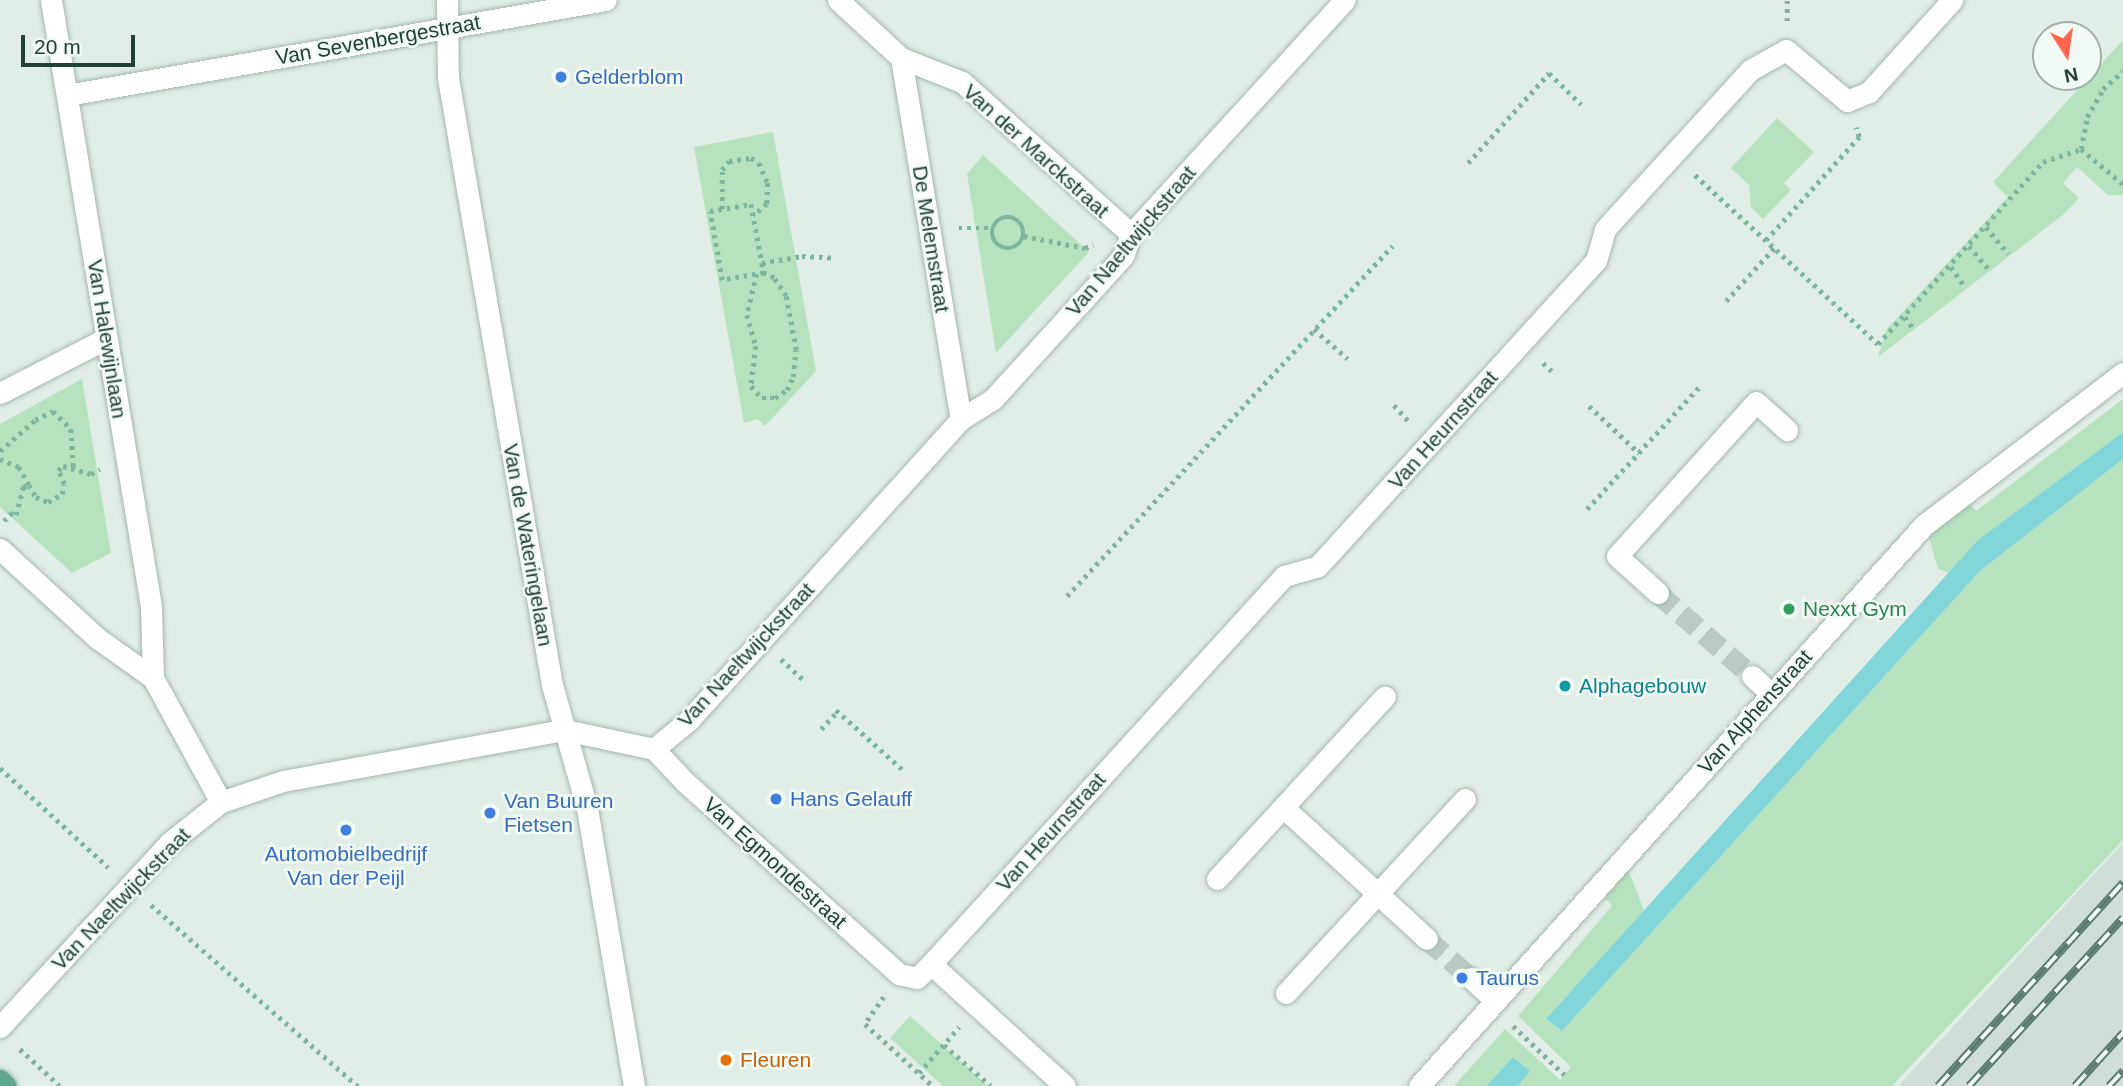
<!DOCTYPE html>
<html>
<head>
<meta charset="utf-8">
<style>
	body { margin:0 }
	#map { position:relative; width:2123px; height:1086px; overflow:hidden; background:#e1eee7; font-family:Arial,sans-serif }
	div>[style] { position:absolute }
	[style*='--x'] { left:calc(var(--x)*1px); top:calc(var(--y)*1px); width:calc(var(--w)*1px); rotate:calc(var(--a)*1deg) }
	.built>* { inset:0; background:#cfded6 }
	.green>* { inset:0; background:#b7e2be }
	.water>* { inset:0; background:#82d6da }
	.minor-tunnel>* { height:21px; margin-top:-10.5px; transform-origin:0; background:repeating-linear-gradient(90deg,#bacbc3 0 21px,transparent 0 31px) }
	.path>* { height:4.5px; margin-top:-2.25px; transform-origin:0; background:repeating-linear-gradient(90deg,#7eb59e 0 3.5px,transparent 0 8.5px) }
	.path>.ring { margin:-2.25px; padding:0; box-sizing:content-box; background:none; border:4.5px solid #7eb59e; border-radius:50% }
	.roads { filter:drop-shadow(0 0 2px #a3b7ae) drop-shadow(0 0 2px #a3b7ae) }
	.minor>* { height:21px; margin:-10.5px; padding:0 10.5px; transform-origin:10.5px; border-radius:10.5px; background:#fff }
	.major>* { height:21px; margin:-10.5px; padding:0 10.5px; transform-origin:10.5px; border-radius:10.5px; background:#60a98e }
	.rail>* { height:8px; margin-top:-4px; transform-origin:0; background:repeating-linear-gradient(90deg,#f2faf5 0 16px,#597c6f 0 32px); box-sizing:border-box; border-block:2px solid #597c6f }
	.dots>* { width:19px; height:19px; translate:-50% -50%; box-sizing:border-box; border:4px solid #f2faf5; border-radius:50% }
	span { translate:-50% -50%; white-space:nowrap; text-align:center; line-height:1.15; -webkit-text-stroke:5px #f2faf5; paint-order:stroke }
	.street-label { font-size:21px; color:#1f4134 }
	.shop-label { font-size:21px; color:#366cbe }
	.left { translate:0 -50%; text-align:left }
	.leisure-label { font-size:21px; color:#27864d }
	.culture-label { font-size:21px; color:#0d838f }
	.food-label { font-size:21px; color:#c56008 }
	.north { position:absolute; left:2032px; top:21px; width:70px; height:70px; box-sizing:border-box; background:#f2faf5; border:2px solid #9eb0a8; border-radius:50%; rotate:168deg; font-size:19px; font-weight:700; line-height:28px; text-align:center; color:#1f4134 }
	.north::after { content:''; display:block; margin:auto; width:24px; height:32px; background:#ff664e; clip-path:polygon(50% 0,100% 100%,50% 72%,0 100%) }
	.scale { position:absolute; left:21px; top:35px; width:114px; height:32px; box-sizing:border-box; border:4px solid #1f4134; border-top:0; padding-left:9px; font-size:21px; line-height:24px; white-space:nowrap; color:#1f4134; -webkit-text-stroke:5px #f2faf5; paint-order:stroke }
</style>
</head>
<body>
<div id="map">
	<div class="built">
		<i style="clip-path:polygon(2123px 843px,2123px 1086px,1898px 1086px)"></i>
	</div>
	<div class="green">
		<i style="clip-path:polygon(2123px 40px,2123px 195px,2108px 195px,2077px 167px,2063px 183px,2079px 198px,2064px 214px,1878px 357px,1886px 330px,2008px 197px,1993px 182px)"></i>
		<i style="clip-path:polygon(1777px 118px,1814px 152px,1784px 183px,1791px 190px,1763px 219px,1751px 207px,1749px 185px,1731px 168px)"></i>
		<i style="clip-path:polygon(773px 132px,816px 371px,765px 426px,758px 419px,744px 423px,694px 147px)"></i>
		<i style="clip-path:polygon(983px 155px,1089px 252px,996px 353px,967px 174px)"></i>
		<i style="clip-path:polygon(82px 379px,111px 553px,72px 573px,0 507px,0 424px)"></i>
		<i style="clip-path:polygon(2123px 399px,2123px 432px,1978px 540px,1949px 573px,1938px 569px,1929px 537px,1969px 503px,1976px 511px)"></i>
		<i style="clip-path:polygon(2123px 459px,2123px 840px,1892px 1086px,1518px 1086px,1530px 1071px,1513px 1057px,1486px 1086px,1454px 1086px,1505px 1029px,1560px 1080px,1571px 1067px,1518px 1016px,1612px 906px,1605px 898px,1628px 869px,1644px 911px,1546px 1019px,1562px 1031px,1980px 571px)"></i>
		<i style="clip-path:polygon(910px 1016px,938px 1041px,988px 1086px,943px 1086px,890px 1038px)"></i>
	</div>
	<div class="water">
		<i style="clip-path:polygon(2123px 432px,2123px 459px,1980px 571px,1562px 1031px,1546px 1019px,1978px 540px)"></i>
		<i style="clip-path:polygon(1513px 1057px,1530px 1071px,1518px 1086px,1486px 1086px)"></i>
	</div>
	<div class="minor-tunnel">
		<i style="--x:1658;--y:593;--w:125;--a:41.4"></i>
		<i style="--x:1427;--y:939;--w:59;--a:41.6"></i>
	</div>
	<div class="path">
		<i style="--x:1787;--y:21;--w:21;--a:-90"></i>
		<i style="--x:2081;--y:149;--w:55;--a:39.8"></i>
		<i style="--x:1468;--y:163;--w:121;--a:-48"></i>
		<i style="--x:1549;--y:73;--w:45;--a:44.1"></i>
		<i style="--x:1695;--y:175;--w:249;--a:42.7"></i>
		<i style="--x:1878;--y:344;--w:246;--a:-47.8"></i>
		<i style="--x:2043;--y:162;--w:40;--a:-18.9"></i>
		<i style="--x:2081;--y:149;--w:33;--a:-79"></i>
		<i style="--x:2087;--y:117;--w:32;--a:-60"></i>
		<i style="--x:2103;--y:89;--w:27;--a:-42"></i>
		<i style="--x:722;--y:209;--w:39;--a:-90"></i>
		<i style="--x:722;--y:170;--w:11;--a:-52"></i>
		<i style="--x:729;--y:161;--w:22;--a:-8"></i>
		<i style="--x:751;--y:158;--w:9;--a:32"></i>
		<i style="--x:759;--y:163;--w:22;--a:66"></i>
		<i style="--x:768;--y:183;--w:21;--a:93"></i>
		<i style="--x:767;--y:204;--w:18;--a:139"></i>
		<i class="ring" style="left:992px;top:217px;width:27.5px;height:27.5px"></i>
		<i style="--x:1986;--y:227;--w:35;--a:50"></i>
		<i style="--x:959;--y:228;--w:34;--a:0"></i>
		<i style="--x:1024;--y:236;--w:62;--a:11.1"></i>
		<i style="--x:1085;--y:248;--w:9;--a:-21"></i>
		<i style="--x:1766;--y:240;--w:139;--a:-47.9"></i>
		<i style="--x:1859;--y:137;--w:10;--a:-107"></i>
		<i style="--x:1969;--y:246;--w:31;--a:50"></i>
		<i style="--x:762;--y:263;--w:10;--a:79"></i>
		<i style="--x:764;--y:273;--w:43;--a:170.5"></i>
		<i style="--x:722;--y:280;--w:70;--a:-99.9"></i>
		<i style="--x:710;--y:211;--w:42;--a:-9.7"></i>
		<i style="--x:751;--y:204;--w:60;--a:79.4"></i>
		<i style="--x:762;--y:263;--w:41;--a:-9.9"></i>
		<i style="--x:802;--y:256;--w:33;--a:3"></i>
		<i style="--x:1951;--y:267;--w:24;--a:55"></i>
		<i style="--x:757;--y:274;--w:42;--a:103.7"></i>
		<i style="--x:747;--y:315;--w:32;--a:74"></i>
		<i style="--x:756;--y:346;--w:40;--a:97.1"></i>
		<i style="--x:751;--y:386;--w:16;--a:47"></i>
		<i style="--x:762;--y:398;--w:13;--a:0"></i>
		<i style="--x:775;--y:398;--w:14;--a:-34"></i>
		<i style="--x:787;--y:390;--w:14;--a:-65"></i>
		<i style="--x:793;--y:377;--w:27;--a:-84"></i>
		<i style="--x:796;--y:350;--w:55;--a:-100.5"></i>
		<i style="--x:786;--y:296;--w:22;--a:-124"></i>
		<i style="--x:774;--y:278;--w:11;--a:-153"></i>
		<i style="--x:1726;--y:301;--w:72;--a:-47.8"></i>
		<i style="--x:1905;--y:317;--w:14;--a:54"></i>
		<i style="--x:1314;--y:329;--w:45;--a:41.4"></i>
		<i style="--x:1543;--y:363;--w:12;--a:42"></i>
		<i style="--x:1394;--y:405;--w:24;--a:48"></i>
		<i style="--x:1589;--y:406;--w:69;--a:43.2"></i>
		<i style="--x:0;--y:451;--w:47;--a:-41.5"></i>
		<i style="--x:35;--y:420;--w:20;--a:-27"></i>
		<i style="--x:53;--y:411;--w:25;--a:45"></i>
		<i style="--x:71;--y:429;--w:39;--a:86"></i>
		<i style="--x:0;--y:459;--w:21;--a:23"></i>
		<i style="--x:19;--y:467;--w:21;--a:61"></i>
		<i style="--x:1587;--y:509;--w:167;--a:-47.4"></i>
		<i style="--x:4;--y:521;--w:10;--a:-53"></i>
		<i style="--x:10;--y:513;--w:6;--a:18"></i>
		<i style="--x:16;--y:515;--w:29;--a:-76"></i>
		<i style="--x:23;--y:487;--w:6;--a:-18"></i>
		<i style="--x:29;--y:485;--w:14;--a:60"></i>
		<i style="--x:36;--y:497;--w:13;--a:23"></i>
		<i style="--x:48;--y:502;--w:16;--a:-30"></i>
		<i style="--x:62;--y:494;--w:10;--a:-79"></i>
		<i style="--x:64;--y:484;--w:15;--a:-113"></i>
		<i style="--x:58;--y:470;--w:6;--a:-39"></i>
		<i style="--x:63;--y:466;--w:29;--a:16"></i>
		<i style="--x:91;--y:474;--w:10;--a:-29"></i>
		<i style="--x:1067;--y:596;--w:478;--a:-47.1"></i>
		<i style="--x:781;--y:659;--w:34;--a:43"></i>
		<i style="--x:836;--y:710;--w:89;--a:41.8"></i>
		<i style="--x:821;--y:729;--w:23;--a:-47"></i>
		<i style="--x:0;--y:768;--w:147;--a:42.5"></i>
		<i style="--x:151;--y:905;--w:275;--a:41.2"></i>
		<i style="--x:884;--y:997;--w:33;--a:125"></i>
		<i style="--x:865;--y:1024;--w:92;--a:42.4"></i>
		<i style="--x:1513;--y:1026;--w:71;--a:43.3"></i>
		<i style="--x:944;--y:1045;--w:62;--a:41.1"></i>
		<i style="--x:20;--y:1049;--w:54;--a:42.8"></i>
		<i style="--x:919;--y:1073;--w:61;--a:-49"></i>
	</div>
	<div class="roads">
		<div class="minor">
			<i style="--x:51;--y:0;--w:615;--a:80.64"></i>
			<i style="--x:151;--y:607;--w:71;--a:88.4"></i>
			<i style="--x:447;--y:0;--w:78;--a:89.3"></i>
			<i style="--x:448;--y:78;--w:616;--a:80.28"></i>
			<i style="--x:552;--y:685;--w:128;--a:74.1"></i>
			<i style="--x:587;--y:808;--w:282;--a:80.4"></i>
			<i style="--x:838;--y:0;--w:86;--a:42.6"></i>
			<i style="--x:901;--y:58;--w:66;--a:21.5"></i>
			<i style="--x:962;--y:82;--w:227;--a:42"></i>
			<i style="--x:901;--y:58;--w:366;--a:80.6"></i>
			<i style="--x:67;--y:95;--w:547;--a:-10"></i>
			<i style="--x:0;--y:393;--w:120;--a:-27.2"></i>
			<i style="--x:0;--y:549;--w:132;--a:42.5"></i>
			<i style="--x:97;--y:638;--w:69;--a:35.5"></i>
			<i style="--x:153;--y:678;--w:141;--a:61.3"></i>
			<i style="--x:1658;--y:593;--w:55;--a:-137.9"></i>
			<i style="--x:1617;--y:556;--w:207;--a:-47.9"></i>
			<i style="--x:1756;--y:402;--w:42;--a:42.1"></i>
			<i style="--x:1752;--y:676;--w:26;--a:43"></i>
			<i style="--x:654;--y:749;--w:45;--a:-39.6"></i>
			<i style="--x:689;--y:720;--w:406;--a:-47.9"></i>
			<i style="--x:961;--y:419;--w:38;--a:-32"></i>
			<i style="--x:993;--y:399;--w:193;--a:-47.7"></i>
			<i style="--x:1123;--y:256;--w:23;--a:-70"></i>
			<i style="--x:1131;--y:234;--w:317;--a:-47.6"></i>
			<i style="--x:654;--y:749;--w:45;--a:46.8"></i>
			<i style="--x:685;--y:782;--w:288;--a:41.9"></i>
			<i style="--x:899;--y:974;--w:18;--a:13"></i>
			<i style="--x:917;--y:978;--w:20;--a:-45"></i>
			<i style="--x:931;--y:964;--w:181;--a:42.3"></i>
			<i style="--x:1283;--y:807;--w:195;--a:42.5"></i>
			<i style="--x:1217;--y:879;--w:248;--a:-47.4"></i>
			<i style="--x:931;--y:964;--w:525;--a:-47.7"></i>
			<i style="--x:1284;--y:576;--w:35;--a:-16"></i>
			<i style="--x:1318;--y:566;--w:413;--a:-47.7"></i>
			<i style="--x:1596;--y:261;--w:33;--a:-74"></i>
			<i style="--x:1605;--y:229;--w:215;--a:-47.6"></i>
			<i style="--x:1750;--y:70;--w:41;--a:-29.1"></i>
			<i style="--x:1786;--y:50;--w:80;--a:39.9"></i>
			<i style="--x:1847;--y:101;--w:24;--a:-22"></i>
			<i style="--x:1869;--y:92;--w:124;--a:-47.9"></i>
			<i style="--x:1471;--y:978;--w:34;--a:43"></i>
			<i style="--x:1286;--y:993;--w:264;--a:-47.3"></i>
			<i style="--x:0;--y:1027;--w:250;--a:-47.4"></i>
			<i style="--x:169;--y:843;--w:66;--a:-38.3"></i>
			<i style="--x:221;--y:802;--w:65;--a:-18.7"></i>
			<i style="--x:283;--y:781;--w:287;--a:-10.3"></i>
			<i style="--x:565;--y:730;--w:91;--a:12.1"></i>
			<i style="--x:1419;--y:1086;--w:755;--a:-48.01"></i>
			<i style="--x:1924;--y:525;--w:250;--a:-37.4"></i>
		</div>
		<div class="major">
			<i style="--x:0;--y:1080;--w:8;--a:45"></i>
		</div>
	</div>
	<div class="rail">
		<i style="--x:1938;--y:1086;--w:275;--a:-47.7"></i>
		<i style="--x:1969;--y:1086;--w:228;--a:-47.5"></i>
		<i style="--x:2075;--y:1086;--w:72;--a:-47.8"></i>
		<i style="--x:2109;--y:1086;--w:21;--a:-47"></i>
	</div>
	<div class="dots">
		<i style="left:561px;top:77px;background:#3f7fe0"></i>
		<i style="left:1789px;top:609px;background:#2e9e5b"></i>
		<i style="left:1565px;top:686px;background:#0f9aa8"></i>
		<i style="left:776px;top:799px;background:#3f7fe0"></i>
		<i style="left:490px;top:813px;background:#3f7fe0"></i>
		<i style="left:346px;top:830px;background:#3f7fe0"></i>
		<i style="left:1462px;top:978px;background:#3f7fe0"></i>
		<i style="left:726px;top:1060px;background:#e8710a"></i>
	</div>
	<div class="street-label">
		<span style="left:378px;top:40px;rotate:-10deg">Van Sevenbergestraat</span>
		<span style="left:1036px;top:151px;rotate:42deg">Van der Marckstraat</span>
		<span style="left:931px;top:239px;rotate:81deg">De Melemstraat</span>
		<span style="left:1131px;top:241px;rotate:-50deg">Van Naeltwijckstraat</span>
		<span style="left:107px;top:339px;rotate:81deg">Van Halewijnlaan</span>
		<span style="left:1443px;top:430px;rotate:-48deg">Van Heurnstraat</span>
		<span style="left:528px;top:545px;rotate:80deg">Van de Wateringelaan</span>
		<span style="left:746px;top:655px;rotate:-47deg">Van Naeltwijckstraat</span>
		<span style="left:1755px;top:712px;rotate:-48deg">Van Alphenstraat</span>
		<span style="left:1051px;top:832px;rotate:-48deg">Van Heurnstraat</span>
		<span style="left:775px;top:863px;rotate:42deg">Van Egmondestraat</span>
		<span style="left:121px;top:899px;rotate:-46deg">Van Naeltwijckstraat</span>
	</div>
	<div class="shop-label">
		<span class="left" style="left:575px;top:77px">Gelderblom</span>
		<span class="left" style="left:790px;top:799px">Hans Gelauff</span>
		<span class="left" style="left:504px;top:813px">Van Buuren<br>Fietsen</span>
		<span style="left:346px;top:866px">Automobielbedrijf<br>Van der Peijl</span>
		<span class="left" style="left:1476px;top:978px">Taurus</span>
	</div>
	<div class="leisure-label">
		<span class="left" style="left:1803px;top:609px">Nexxt Gym</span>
	</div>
	<div class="culture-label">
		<span class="left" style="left:1579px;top:686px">Alphagebouw</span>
	</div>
	<div class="food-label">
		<span class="left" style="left:740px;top:1060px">Fleuren</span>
	</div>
	<div class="north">N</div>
	<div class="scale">20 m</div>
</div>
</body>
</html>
